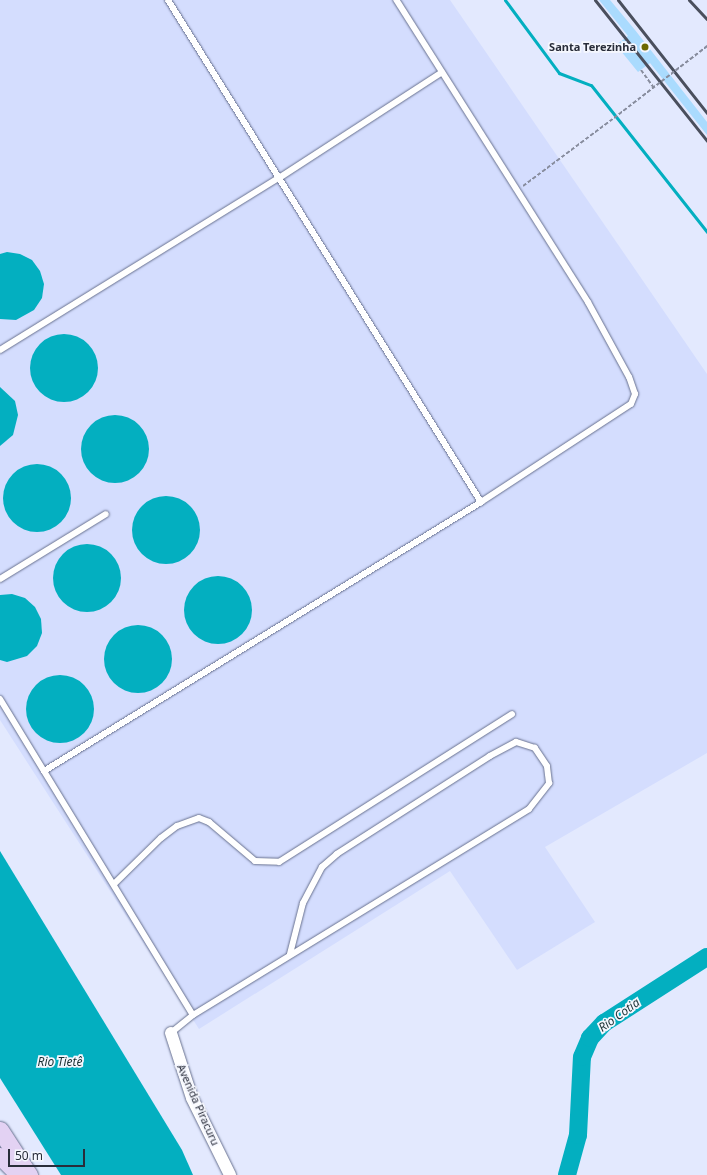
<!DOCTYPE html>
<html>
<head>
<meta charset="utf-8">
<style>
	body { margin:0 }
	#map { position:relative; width:707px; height:1175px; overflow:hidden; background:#e3e9fe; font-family:"Noto Sans",sans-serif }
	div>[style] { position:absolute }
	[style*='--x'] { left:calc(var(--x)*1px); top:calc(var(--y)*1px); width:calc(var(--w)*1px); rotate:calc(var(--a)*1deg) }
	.built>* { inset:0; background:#d4ddfe }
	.water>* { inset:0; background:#03afc0 }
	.round { border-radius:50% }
	.stream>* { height:3px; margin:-1.5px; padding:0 1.5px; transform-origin:1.5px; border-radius:1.5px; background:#03afc0 }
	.river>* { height:18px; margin:-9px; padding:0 9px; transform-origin:9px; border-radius:9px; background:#03afc0 }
	.building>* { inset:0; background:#aadbfe }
	.path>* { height:2px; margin-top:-1px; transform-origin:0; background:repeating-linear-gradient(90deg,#878c9d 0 4px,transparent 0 6px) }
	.roads { filter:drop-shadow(0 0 1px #68718f) drop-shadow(0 0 1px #68718f) }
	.service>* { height:6px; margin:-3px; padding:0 3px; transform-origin:3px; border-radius:3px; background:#fff }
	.minor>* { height:12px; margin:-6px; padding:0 6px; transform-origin:6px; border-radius:6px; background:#fff }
	.secondary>* { height:17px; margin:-8.5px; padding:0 8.5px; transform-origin:8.5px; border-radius:8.5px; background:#e3d2f3 }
	.rail>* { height:3px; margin:-1.5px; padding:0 1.5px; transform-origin:1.5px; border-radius:1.5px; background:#4a4f5d }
	.path-bridge>* { height:2px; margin-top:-1px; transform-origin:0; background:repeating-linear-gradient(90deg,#878c9d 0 4px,transparent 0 6px) }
	.dots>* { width:11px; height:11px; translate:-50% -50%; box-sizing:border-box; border:2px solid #f5f7fe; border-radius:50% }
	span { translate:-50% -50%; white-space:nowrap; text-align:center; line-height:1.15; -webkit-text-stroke:3.5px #f5f7fe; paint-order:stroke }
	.poi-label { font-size:11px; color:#292d3a; font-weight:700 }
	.right { translate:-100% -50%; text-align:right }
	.street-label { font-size:11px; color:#292d3a }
	.water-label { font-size:12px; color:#193033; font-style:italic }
	.scale { position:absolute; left:8px; top:1149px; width:77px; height:18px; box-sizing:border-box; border:2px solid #292d3a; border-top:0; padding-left:5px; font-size:12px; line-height:14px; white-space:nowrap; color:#292d3a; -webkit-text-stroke:3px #f5f7fe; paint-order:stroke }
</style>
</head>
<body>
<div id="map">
	<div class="built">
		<i style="clip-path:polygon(0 0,450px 0,707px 374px,707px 753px,545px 847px,595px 922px,517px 970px,450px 871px,199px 1029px,0 720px)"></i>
	</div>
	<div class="water">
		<i style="clip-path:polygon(7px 252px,20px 254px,32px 260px,40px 271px,44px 284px,42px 298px,34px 310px,16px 320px,0 319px,0 254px)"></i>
		<i class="round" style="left:30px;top:334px;width:68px;height:68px"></i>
		<i style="clip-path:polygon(0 387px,15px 401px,18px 415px,13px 435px,0 446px)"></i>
		<i class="round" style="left:81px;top:415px;width:68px;height:68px"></i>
		<i class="round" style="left:3px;top:464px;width:68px;height:68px"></i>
		<i class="round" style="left:132px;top:496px;width:68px;height:68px"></i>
		<i class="round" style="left:53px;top:544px;width:68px;height:68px"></i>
		<i class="round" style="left:184px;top:576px;width:68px;height:68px"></i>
		<i style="clip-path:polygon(12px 594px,25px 598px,35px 607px,41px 619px,42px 633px,37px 646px,27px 656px,7px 662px,0 660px,0 595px)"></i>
		<i class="round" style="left:104px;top:625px;width:68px;height:68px"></i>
		<i class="round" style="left:26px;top:675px;width:68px;height:68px"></i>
		<i style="clip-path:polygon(0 851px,182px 1150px,193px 1175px,61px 1175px,0 1078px)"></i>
	</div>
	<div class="stream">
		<i style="--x:505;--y:0;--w:91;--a:53.5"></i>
		<i style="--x:559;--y:73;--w:34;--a:21"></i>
		<i style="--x:591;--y:85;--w:187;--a:51.7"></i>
	</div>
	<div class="river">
		<i style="--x:567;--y:1175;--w:41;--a:-74.6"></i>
		<i style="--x:578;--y:1135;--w:78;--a:-87.1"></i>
		<i style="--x:582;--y:1057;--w:21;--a:-67"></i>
		<i style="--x:590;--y:1038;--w:21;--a:-47"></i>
		<i style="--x:604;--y:1023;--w:122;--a:-32.7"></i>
	</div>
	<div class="building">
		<i style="clip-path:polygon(599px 0,610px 0,635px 30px,707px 122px,707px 135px,650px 63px,638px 72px,616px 45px,628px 36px)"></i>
	</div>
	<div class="path">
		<i style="--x:641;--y:70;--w:22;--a:54"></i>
		<i style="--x:523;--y:186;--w:114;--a:-36.8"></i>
	</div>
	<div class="roads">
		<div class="service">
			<i style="--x:168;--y:0;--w:592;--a:58.06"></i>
			<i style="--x:0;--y:350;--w:328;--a:-31.7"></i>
			<i style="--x:279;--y:178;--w:194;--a:-33"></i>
			<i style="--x:0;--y:579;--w:124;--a:-31.5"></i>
			<i style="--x:0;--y:699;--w:370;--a:58.6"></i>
			<i style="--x:193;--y:1015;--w:28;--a:141"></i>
			<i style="--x:44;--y:771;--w:513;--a:-31.61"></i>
			<i style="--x:481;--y:502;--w:179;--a:-33.2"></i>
			<i style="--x:631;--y:404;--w:11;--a:-68"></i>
			<i style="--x:635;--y:394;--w:18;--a:-109"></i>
			<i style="--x:629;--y:377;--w:85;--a:-118.7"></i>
			<i style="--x:588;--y:302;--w:358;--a:-122.4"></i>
			<i style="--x:115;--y:883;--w:64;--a:-44.4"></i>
			<i style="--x:161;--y:838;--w:20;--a:-37"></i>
			<i style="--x:177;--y:826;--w:23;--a:-20"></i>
			<i style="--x:199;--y:818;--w:11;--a:22"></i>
			<i style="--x:209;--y:822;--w:60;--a:40.3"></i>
			<i style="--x:255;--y:861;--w:24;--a:2"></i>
			<i style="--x:279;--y:862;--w:276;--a:-32.4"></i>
			<i style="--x:193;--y:1015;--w:394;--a:-31.5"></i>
			<i style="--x:529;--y:809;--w:33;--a:-52"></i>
			<i style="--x:549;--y:783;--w:17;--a:-97"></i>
			<i style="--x:547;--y:766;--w:22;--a:-124"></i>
			<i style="--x:535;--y:748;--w:20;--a:-162"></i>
			<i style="--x:516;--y:742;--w:30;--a:152"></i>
			<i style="--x:490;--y:756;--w:182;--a:147.4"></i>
			<i style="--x:337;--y:854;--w:20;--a:139"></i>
			<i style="--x:322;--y:867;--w:41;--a:117.8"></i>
			<i style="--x:303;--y:903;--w:53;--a:104.3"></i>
		</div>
		<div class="minor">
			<i style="--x:171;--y:1033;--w:68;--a:72.1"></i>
			<i style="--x:192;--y:1098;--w:86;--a:63.7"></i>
		</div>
		<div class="secondary">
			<i style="--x:0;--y:1130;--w:54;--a:57.2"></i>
			<i style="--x:0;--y:1156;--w:23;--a:45"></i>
		</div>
	</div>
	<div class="rail">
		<i style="--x:595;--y:0;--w:180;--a:51.5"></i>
		<i style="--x:618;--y:0;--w:144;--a:51.8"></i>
		<i style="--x:689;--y:0;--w:26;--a:47"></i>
	</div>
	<div class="path-bridge">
		<i style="--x:614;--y:118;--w:118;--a:-37.7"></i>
	</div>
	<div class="dots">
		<i style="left:645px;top:47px;background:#6c6800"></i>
	</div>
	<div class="poi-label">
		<span class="right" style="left:636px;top:47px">Santa Terezinha</span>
	</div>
	<div class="street-label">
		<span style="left:198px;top:1105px;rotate:66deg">Avenida Piracuru</span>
	</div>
	<div class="water-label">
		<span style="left:619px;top:1015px;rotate:-36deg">Rio Cotia</span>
		<span style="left:60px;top:1062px">Rio Tietê</span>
	</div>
	<div class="scale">50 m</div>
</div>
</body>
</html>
